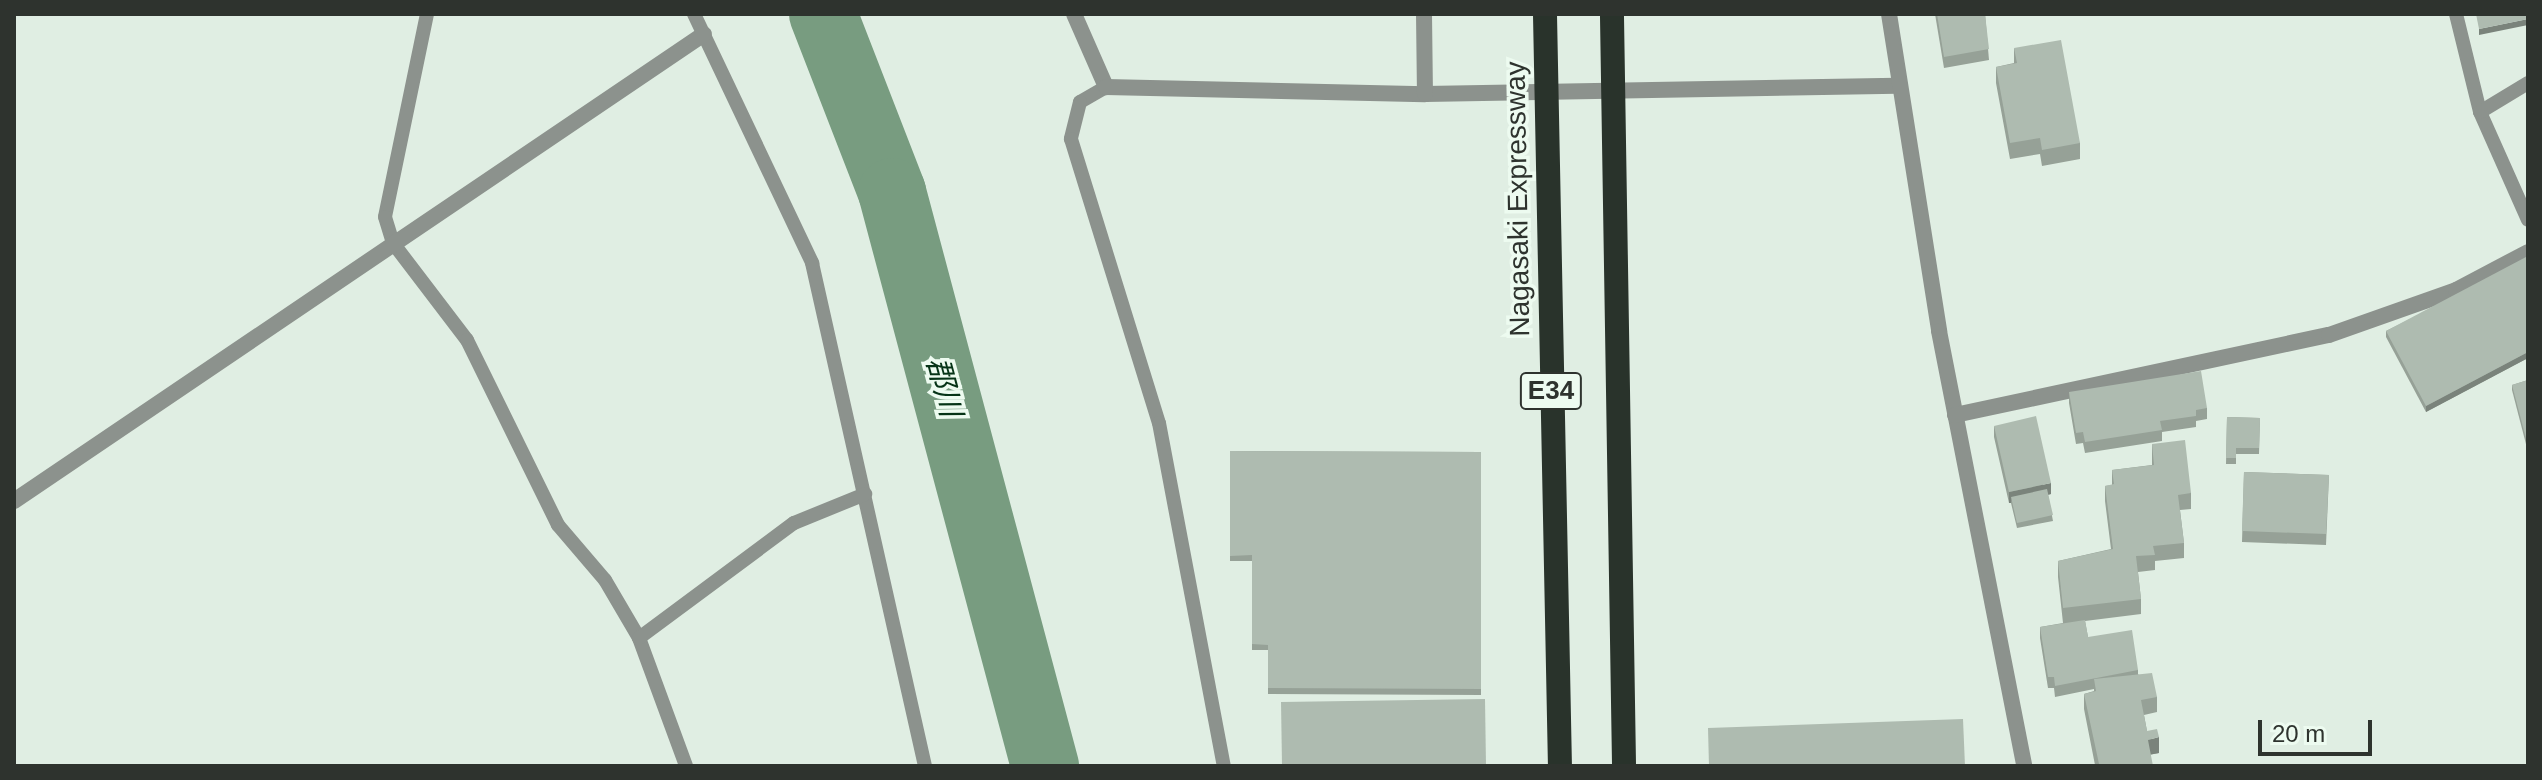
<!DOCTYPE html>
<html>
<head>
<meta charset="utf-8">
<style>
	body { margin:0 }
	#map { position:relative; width:2542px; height:780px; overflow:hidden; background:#e0eee3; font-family:Arial,"Noto Sans JP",sans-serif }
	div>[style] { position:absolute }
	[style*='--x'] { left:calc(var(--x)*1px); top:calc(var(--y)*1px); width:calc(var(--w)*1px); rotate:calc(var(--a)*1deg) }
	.river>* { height:68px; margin:-34px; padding:0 34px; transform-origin:34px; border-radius:34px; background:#789c80 }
	.service>* { height:14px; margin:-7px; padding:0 7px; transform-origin:7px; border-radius:7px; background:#8c928d }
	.minor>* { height:16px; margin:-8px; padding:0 8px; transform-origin:8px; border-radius:8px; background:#8c928d }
	.motorway-bridge>* { height:24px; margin:-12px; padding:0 12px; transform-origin:12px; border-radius:12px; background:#29332b }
	.wall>* { inset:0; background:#96a197 }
	.shaded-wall>* { inset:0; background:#7a837b }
	.building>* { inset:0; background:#aebbb0 }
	span { translate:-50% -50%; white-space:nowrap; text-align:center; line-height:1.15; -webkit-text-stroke:7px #edfbf0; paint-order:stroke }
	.shield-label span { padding:2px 6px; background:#edfbf0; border:2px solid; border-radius:6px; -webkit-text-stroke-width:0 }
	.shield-label { font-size:26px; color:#2e332e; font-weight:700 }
	.street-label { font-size:28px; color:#2e332e }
	.water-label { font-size:30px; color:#063417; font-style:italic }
	.frame { position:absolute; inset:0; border:16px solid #2e332e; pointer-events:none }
	.scale { position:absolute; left:2258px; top:720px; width:114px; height:36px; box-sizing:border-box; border:4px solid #2e332e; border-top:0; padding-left:10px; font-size:24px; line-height:28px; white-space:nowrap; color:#2e332e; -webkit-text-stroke:6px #edfbf0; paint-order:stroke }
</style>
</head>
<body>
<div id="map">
	<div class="river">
		<i style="--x:823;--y:14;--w:191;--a:68.8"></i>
		<i style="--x:892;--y:192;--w:594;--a:75.07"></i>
	</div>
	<div class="service">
		<i style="--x:427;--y:14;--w:207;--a:101.7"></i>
		<i style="--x:385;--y:217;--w:27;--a:73"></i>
		<i style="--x:393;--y:243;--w:122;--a:52.7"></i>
		<i style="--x:467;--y:340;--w:206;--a:63.8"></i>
		<i style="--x:558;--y:525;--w:72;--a:49.5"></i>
		<i style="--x:605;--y:580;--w:67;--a:59.6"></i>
		<i style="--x:639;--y:638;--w:136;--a:69.8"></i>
		<i style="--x:694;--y:14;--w:276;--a:64.6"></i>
		<i style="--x:812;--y:263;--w:516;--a:77.34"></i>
		<i style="--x:2456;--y:14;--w:101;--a:76.2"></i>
		<i style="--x:2480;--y:112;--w:118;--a:66"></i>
		<i style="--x:1106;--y:87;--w:30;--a:150"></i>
		<i style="--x:1080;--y:102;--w:38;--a:104"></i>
		<i style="--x:1071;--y:139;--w:297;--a:72.8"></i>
		<i style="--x:1159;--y:423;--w:349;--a:79.3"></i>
		<i style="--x:2480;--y:112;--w:56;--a:-31.1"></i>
		<i style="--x:639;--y:638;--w:193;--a:-36.6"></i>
		<i style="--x:794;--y:523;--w:77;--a:-22.2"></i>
	</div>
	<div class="minor">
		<i style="--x:1074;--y:14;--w:80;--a:66.3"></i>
		<i style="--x:1106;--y:87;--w:319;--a:1.3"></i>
		<i style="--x:1425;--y:94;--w:472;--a:-1"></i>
		<i style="--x:1424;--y:14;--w:80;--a:89.3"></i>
		<i style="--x:1889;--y:14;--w:321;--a:81"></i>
		<i style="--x:1939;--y:331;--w:443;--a:78.9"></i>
		<i style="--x:1955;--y:415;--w:382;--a:-12.1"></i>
		<i style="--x:2329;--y:335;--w:135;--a:-19.5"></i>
		<i style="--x:2456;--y:290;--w:81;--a:-27.8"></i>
		<i style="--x:14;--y:501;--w:833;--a:-34.09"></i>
	</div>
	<div class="motorway-bridge">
		<i style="--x:1545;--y:15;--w:751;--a:88.86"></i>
		<i style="--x:1612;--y:17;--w:749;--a:89.08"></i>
	</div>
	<div class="wall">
		<i style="clip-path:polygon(1935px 14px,1985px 14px,1989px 60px,1944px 68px)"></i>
		<i style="clip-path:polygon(2014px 48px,2080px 143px,2080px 159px,2042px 166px,2040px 154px,2010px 159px,1996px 83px,1996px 67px,2014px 63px)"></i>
		<i style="clip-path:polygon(2528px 261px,2528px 358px,2426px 412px,2386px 337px,2386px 331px)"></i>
		<i style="clip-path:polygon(2528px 380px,2528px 447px,2527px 448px,2512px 390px,2512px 385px)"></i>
		<i style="clip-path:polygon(2069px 392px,2207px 408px,2207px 419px,2196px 421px,2196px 427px,2162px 432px,2162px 441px,2085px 453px,2083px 443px,2076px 444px,2069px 403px)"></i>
		<i style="clip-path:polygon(2227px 417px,2260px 418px,2259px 454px,2236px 454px,2236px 464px,2226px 464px)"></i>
		<i style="clip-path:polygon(1994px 426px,2051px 494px,2048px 495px,2053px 521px,2017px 528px,2011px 503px,2009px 503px,1994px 437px)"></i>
		<i style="clip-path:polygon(2152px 444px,2191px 493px,2191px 509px,2180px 510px,2184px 543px,2184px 558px,2155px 561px,2155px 570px,2138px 572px,2141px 599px,2141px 614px,2085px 621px,2088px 637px,2138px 670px,2138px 674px,2157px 697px,2157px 712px,2144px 715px,2147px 731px,2159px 753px,2095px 765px,2084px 709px,2084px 694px,2094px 691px,2094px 689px,2055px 697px,2054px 688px,2048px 688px,2040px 638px,2040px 627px,2063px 623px,2058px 577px,2058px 561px,2111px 549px,2105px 501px,2105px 486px,2112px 485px,2112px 470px,2152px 465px)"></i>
		<i style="clip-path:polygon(1230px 451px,1481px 452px,1481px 695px,1268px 694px,1268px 650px,1252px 650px,1252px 561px,1230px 561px)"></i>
		<i style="clip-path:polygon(2244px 472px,2329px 475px,2326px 545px,2242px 542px)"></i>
	</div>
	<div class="shaded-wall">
		<i style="clip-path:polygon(2528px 19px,2528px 25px,2479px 35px,2479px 29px)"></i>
		<i style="clip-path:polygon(2528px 352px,2528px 358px,2426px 412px,2426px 406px)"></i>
		<i style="clip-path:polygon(2051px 483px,2051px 494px,2012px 502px,2011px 497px,2011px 503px,2009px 503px,2009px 492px)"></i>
		<i style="clip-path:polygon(2159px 737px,2159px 753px,2148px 755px,2148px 740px)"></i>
	</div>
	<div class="building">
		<i style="clip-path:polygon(1937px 14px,1985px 14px,1989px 49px,1944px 57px)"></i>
		<i style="clip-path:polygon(2476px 14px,2528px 14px,2528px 19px,2479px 29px)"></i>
		<i style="clip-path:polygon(2061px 40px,2080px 143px,2042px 150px,2040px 138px,2010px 143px,1996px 67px,2017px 63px,2014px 48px)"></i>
		<i style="clip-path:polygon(2526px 257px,2528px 261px,2528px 352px,2426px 406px,2386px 331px)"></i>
		<i style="clip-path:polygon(2201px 371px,2207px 408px,2196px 410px,2196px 416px,2160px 421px,2162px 430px,2085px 442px,2083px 432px,2076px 433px,2069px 392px)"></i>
		<i style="clip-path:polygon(2528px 380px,2528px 442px,2527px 442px,2512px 385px)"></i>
		<i style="clip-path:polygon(2036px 416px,2051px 483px,2009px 492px,1994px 426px)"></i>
		<i style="clip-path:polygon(2227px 417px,2260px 418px,2259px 448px,2236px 448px,2236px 458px,2226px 458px)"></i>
		<i style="clip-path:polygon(2185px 440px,2191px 493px,2178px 495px,2184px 543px,2153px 546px,2155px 555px,2136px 556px,2141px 599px,2063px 608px,2058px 561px,2113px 549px,2105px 486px,2114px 484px,2112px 470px,2154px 465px,2152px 444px)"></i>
		<i style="clip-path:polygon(1230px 451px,1481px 452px,1481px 689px,1268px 688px,1268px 645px,1252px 644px,1252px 555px,1230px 556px)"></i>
		<i style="clip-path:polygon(2244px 472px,2329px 475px,2326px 534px,2242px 531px)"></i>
		<i style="clip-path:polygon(2047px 489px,2053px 515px,2017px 523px,2011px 497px)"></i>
		<i style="clip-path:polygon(2085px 620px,2088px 637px,2132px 630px,2138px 670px,2055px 686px,2054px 677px,2048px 677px,2040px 627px)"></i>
		<i style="clip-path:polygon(2152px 673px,2157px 697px,2141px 700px,2147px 731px,2157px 729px,2159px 737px,2148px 740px,2153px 766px,2091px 766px,2099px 764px,2084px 694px,2096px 691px,2094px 679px)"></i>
		<i style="clip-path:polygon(1485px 699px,1486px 766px,1282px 766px,1281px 702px)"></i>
		<i style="clip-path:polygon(1963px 719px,1965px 766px,1709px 766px,1708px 728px)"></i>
	</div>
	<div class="shield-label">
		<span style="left:1551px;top:391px">E34</span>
	</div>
	<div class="street-label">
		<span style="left:1518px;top:199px;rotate:-91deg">Nagasaki Expressway</span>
	</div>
	<div class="water-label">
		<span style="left:944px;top:387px;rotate:75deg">郡川</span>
	</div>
	<div class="frame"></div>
	<div class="scale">20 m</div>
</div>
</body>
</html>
